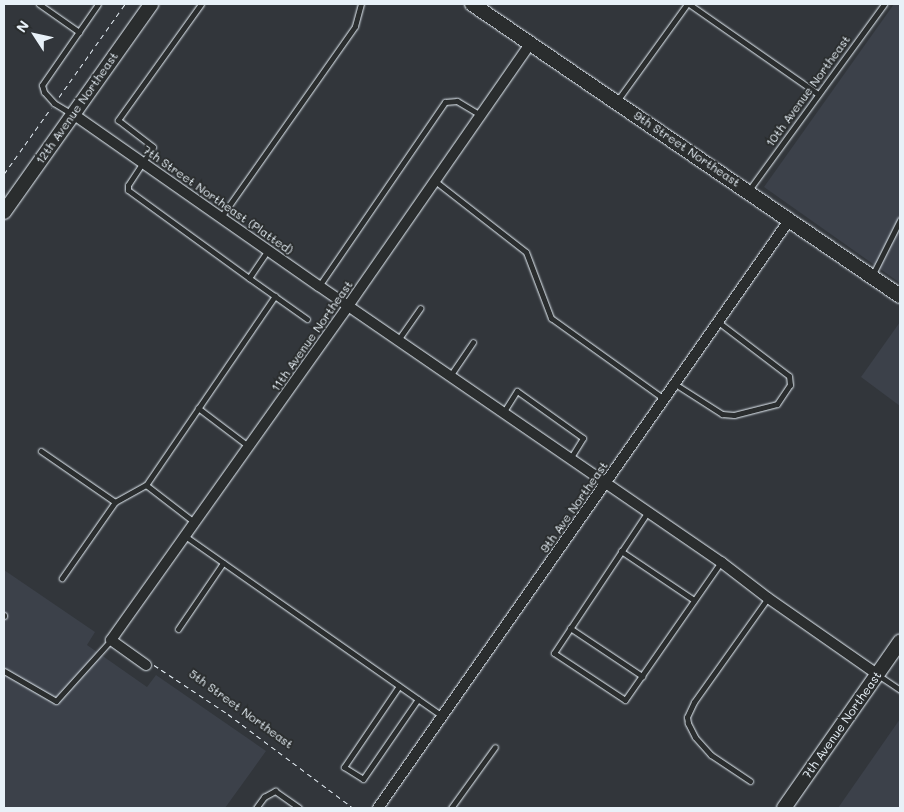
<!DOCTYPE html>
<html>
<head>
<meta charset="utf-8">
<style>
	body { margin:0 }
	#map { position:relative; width:904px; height:812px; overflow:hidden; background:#32363b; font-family:Mali,sans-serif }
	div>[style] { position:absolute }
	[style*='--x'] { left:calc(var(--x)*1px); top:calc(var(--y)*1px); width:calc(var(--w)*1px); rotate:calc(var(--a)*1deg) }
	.built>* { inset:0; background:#3c414a }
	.path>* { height:1px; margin-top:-0.5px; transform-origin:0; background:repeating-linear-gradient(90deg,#e8f1f8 0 5px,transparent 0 9px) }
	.roads { filter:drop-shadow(0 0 1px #e8f1f8) drop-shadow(0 0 1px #e8f1f8) }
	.lane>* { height:5px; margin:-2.5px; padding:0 2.5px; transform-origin:2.5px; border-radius:2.5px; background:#2a2d2e }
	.street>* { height:10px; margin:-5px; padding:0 5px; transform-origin:5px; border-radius:5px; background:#2a2d2e }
	.secondary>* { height:14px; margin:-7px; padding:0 7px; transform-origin:7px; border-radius:7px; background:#2a2d2e }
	span { translate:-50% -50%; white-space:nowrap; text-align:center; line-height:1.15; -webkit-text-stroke:4px #2a2d2e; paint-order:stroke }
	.street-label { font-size:12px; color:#e8f1f8 }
	.frame { position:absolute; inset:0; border:5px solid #e8f1f8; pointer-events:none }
	.north { position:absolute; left:10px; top:10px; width:50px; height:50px; -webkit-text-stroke:4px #2a2d2e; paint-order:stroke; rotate:305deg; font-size:14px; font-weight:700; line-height:20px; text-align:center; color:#e8f1f8 }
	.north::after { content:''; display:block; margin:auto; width:18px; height:22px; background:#e8f1f8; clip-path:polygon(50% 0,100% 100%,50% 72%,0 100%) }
</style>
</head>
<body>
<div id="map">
	<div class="built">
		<i style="clip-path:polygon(894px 4px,900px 4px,900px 283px,764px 187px)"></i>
		<i style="clip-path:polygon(900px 322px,900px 406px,861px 377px)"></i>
		<i style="clip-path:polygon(4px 570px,95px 632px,87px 645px,147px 687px,156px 675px,266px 751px,225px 808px,4px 808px)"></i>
		<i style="clip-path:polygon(900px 719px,900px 808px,838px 808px)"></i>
	</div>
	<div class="path">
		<i style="--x:59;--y:97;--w:114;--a:-54.6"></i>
		<i style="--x:4;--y:174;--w:81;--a:-54.5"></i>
		<i style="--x:154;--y:665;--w:89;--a:33.5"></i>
		<i style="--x:228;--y:714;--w:156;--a:36.9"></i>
	</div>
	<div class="roads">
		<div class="lane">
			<i style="--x:39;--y:4;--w:49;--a:35"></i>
			<i style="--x:201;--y:4;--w:143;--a:125.6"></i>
			<i style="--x:118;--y:120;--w:44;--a:37.6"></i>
			<i style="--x:153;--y:147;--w:45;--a:123.3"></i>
			<i style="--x:128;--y:185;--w:5;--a:90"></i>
			<i style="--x:128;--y:190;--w:150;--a:36"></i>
			<i style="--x:249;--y:278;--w:34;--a:-56"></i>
			<i style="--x:689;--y:4;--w:157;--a:34.9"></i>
			<i style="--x:617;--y:101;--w:120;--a:-54.2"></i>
			<i style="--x:72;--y:114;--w:21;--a:-149"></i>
			<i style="--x:54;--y:103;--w:15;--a:-132"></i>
			<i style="--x:44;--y:92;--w:7;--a:-106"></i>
			<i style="--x:42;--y:85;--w:98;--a:-55.3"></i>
			<i style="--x:435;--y:181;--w:115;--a:38"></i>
			<i style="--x:526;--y:252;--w:71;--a:69.3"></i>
			<i style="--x:551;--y:318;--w:139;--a:35.6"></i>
			<i style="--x:749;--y:190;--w:230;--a:-54"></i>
			<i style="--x:221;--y:217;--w:233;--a:-54.9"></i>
			<i style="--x:355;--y:26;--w:23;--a:-75"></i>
			<i style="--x:872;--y:276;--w:63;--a:-63.4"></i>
			<i style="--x:249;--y:278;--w:71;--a:35.3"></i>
			<i style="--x:319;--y:286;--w:223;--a:-55.6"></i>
			<i style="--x:445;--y:102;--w:12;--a:-5"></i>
			<i style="--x:457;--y:101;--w:27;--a:31"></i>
			<i style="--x:398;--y:340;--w:39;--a:-55"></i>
			<i style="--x:450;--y:376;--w:41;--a:-55.9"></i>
			<i style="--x:675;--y:384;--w:56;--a:32.6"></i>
			<i style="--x:722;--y:414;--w:12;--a:5"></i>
			<i style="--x:734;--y:415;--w:44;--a:-14.3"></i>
			<i style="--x:777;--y:404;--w:23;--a:-56"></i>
			<i style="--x:790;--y:385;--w:9;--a:-96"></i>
			<i style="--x:789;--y:376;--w:89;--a:-142.7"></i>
			<i style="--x:198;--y:408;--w:63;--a:37.2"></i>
			<i style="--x:503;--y:413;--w:26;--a:-58"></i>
			<i style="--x:517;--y:391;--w:81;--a:35.5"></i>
			<i style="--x:583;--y:438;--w:25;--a:122"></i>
			<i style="--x:41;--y:451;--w:90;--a:34.6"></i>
			<i style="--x:115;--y:502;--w:93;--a:124.9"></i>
			<i style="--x:146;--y:485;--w:61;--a:37.6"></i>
			<i style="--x:115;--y:502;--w:35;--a:-29"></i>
			<i style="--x:146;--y:485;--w:229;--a:-55.7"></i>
			<i style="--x:647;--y:513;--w:168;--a:123.6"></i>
			<i style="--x:554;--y:653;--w:85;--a:33.5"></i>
			<i style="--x:625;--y:700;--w:168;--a:-55.2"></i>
			<i style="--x:185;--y:536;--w:314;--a:35"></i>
			<i style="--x:621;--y:551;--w:88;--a:33.9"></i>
			<i style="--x:4;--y:616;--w:1;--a:-90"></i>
			<i style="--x:570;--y:628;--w:87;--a:33.7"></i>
			<i style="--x:178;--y:629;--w:80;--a:-55.7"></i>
			<i style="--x:4;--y:671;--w:60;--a:30"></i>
			<i style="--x:56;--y:701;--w:82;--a:-48"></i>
			<i style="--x:878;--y:675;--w:27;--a:34"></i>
			<i style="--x:399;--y:686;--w:98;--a:124.2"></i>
			<i style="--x:344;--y:767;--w:22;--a:32"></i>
			<i style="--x:363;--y:779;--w:97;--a:-55.5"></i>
			<i style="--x:750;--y:781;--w:47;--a:-146.3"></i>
			<i style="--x:711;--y:755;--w:24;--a:-132"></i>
			<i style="--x:695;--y:737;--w:16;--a:-117"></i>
			<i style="--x:688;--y:723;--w:6;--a:-99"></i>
			<i style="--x:687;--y:717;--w:17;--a:-65"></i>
			<i style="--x:694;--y:702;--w:128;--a:-54.6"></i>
			<i style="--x:256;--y:808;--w:14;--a:-54"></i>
			<i style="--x:264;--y:797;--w:13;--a:-29"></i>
			<i style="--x:275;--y:791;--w:29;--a:35"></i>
			<i style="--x:451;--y:808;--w:75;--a:-54.2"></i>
		</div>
		<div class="street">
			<i style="--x:73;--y:114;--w:300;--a:35"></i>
			<i style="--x:319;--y:286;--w:488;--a:34.5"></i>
			<i style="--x:721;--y:562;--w:59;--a:37.5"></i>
			<i style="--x:768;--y:598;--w:133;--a:34.9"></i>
			<i style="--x:146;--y:665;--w:43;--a:-144.5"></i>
			<i style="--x:111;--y:640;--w:410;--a:-54.6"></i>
			<i style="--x:348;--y:306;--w:319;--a:-55.2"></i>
			<i style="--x:378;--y:808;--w:719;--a:-55.03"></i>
		</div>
		<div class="secondary">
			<i style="--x:472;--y:4;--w:518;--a:34.3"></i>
			<i style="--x:4;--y:212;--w:255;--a:-54.7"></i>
			<i style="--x:784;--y:808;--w:203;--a:-55.1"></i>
		</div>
	</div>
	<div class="street-label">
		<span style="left:808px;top:91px;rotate:-54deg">10th Avenue Northeast</span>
		<span style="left:77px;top:108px;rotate:-55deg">12th Avenue Northeast</span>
		<span style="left:687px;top:149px;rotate:34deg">9th Street Northeast</span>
		<span style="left:218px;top:200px;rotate:35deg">7th Street Northeast (Platted)</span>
		<span style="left:312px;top:336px;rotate:-55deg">11th Avenue Northeast</span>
		<span style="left:574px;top:507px;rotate:-55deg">9th Ave Northeast</span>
		<span style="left:241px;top:709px;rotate:36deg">5th Street Northeast</span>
		<span style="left:842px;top:725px;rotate:-55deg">7th Avenue Northeast</span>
	</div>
	<div class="frame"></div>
	<div class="north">N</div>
</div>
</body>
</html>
